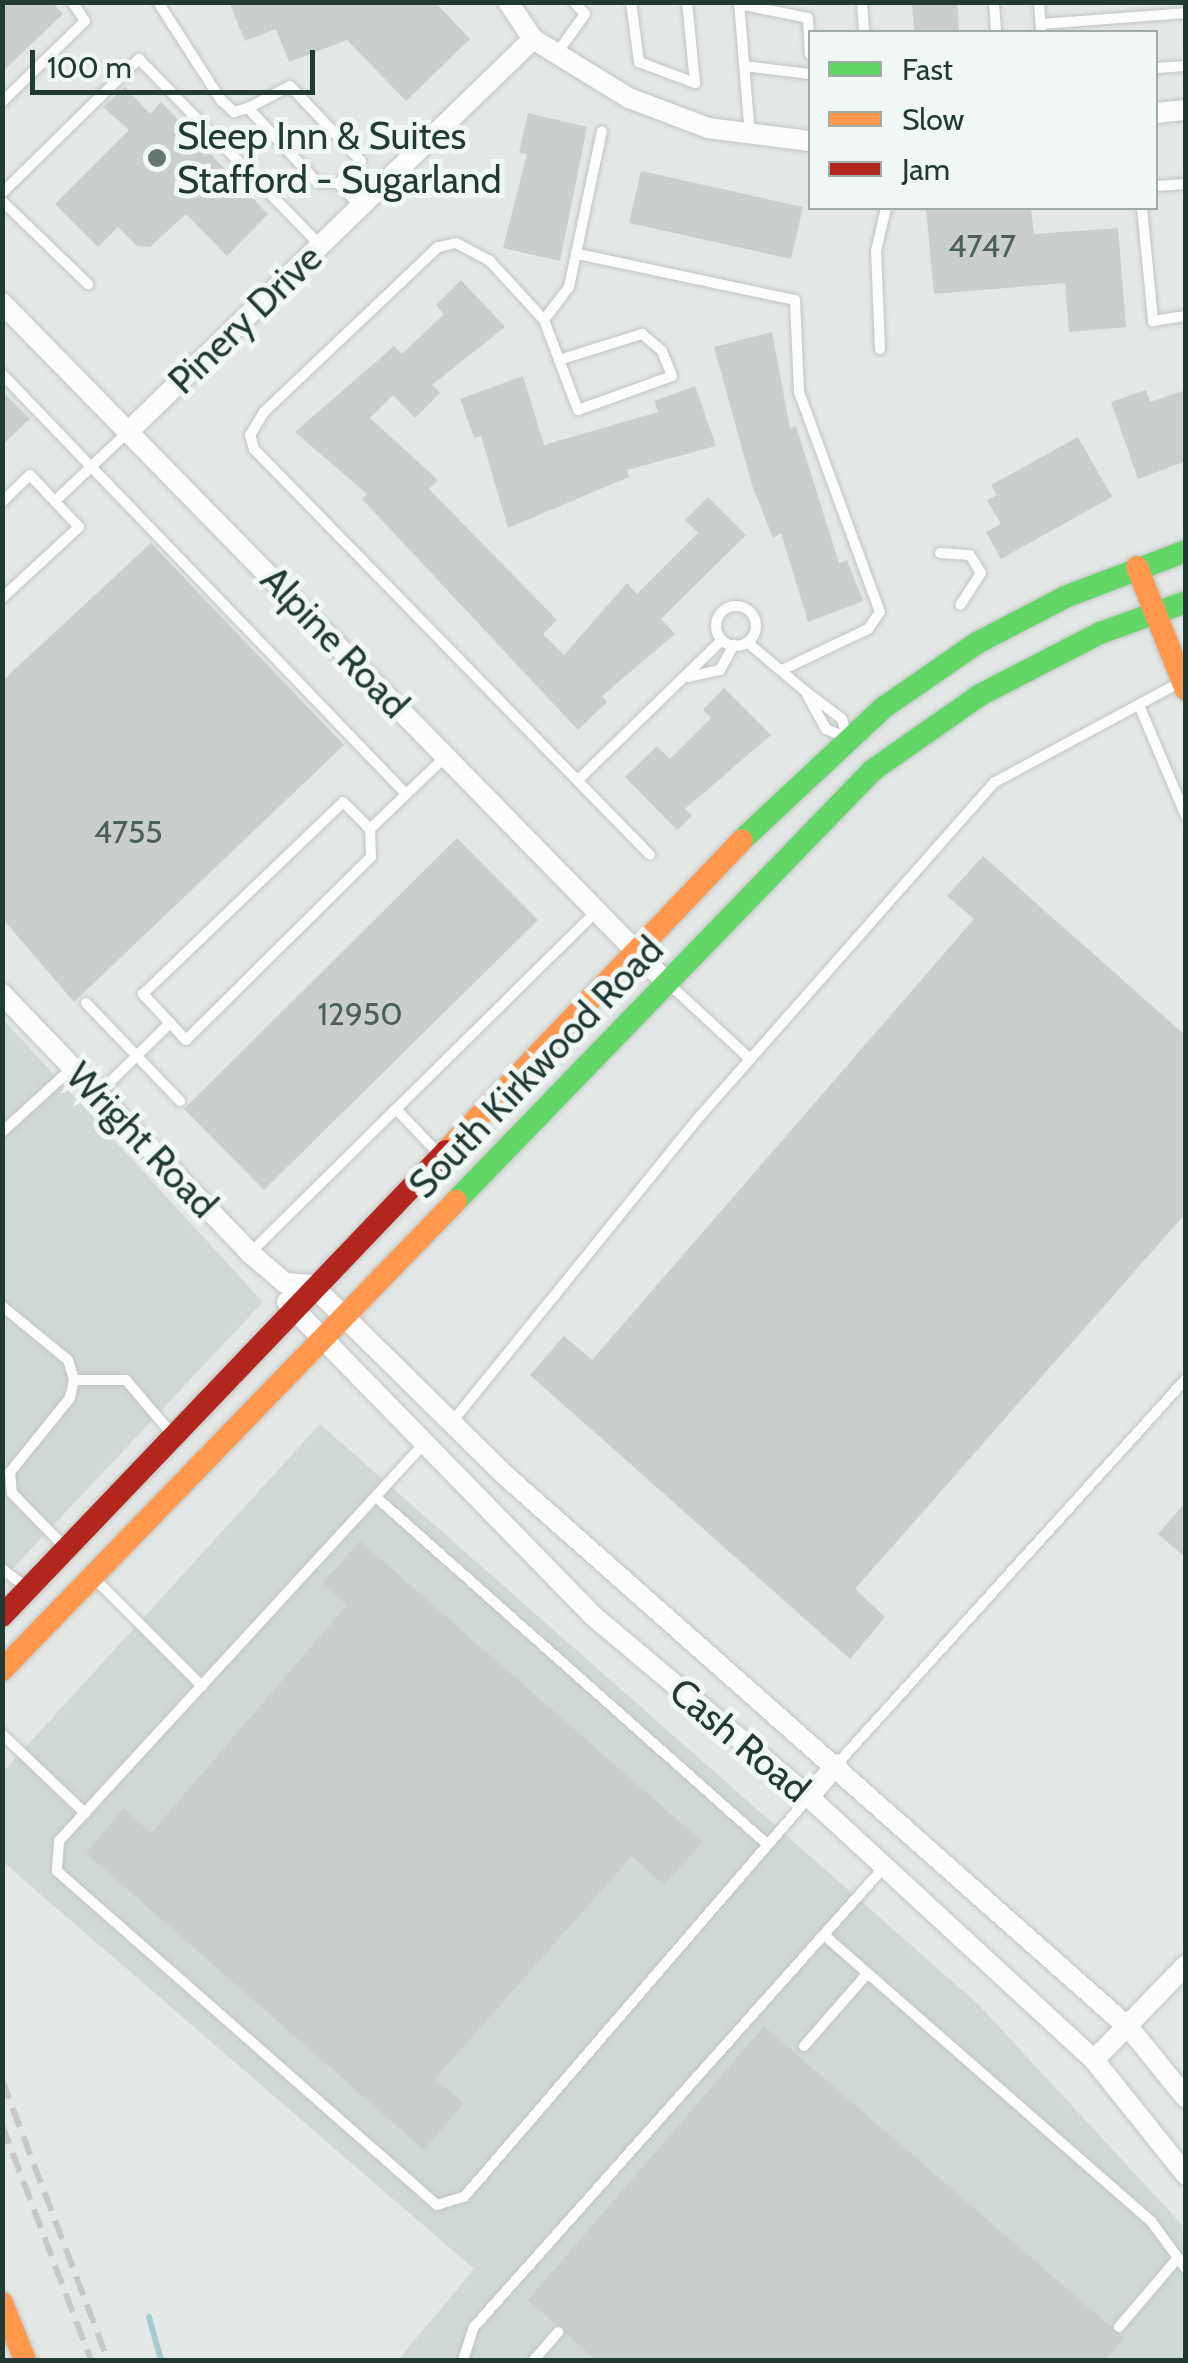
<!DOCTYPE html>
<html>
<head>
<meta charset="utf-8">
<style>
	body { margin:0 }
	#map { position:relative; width:1188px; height:2363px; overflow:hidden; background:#e3e8e6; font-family:Cabin,sans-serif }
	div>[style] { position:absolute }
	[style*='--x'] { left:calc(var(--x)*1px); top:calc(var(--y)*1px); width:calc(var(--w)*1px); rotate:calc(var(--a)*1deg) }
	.built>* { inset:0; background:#d1d9d6 }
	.stream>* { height:6px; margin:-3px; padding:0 3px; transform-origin:3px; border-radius:3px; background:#a8cbd2 }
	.building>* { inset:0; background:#cacfcd }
	.roads { filter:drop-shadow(0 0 2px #c0c5c3) drop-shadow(0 0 2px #c0c5c3) }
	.lane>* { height:10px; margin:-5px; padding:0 5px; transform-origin:5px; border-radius:5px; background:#fbfcfb }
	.lane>.ring { margin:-5px; padding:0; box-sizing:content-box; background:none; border:10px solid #fbfcfb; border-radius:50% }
	.street>* { height:20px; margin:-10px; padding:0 10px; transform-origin:10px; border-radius:10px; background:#fbfcfb }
	.fast>* { height:22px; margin:-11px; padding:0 11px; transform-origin:11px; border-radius:11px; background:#63d668 }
	.slow>* { height:22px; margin:-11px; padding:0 11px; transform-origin:11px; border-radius:11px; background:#ff974d }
	.jam>* { height:22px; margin:-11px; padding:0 11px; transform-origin:11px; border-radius:11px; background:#b3261e }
	.rail>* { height:6px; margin-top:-3px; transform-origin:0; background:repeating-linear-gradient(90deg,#c7c9c9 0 20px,transparent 0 30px) }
	.dots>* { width:28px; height:28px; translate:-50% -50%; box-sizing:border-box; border:5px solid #f1f7f4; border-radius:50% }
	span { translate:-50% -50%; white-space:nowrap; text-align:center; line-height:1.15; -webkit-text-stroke:10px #f1f7f4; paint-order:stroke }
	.number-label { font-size:32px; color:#4e5f5b }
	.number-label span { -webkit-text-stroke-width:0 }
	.poi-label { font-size:38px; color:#233934 }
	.left { translate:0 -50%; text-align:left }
	.street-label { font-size:38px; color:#233934 }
	.frame { position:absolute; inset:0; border:5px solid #233934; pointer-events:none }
	.legend { position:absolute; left:808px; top:30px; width:350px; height:180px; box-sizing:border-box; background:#f1f7f4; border:2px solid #9faba7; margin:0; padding:12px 18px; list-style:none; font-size:30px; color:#233934 }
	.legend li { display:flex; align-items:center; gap:20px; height:50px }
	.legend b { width:50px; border:2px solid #9faba7 }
	.scale { position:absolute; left:30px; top:50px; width:285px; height:45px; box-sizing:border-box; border:5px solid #233934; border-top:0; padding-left:12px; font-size:30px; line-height:35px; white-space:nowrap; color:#233934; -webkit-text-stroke:8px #f1f7f4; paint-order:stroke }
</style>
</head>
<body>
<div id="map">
	<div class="built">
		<i style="clip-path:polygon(3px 1019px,263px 1302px,3px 1579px)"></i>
		<i style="clip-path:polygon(320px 1424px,979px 2005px,1185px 2228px,1185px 2360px,398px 2360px,474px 2269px,3px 1862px,2px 1773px)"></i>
	</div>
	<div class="stream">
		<i style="--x:149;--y:2317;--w:45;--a:74.4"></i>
	</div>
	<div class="building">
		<i style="clip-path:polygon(2px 2px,52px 2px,63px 14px,2px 72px)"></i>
		<i style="clip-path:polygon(229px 2px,435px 2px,470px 39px,406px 101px,347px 40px,289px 62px,276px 29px,245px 41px)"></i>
		<i style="clip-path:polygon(912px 2px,957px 2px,959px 32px,914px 32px)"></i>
		<i style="clip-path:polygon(125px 87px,150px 114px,161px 102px,268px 214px,227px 256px,186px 214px,150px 247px,137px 246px,118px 227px,98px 247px,55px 204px,129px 130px,103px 107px)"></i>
		<i style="clip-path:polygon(528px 113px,587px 127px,560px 261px,503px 248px,527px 154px,519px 153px)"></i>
		<i style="clip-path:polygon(641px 171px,803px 207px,791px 259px,629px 223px)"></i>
		<i style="clip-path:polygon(926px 208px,1031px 208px,1034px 234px,1118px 228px,1126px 327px,1069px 332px,1065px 283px,934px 294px)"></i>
		<i style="clip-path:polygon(461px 280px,505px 327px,432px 385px,440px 393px,415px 418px,393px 395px,370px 418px,438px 480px,429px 489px,557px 620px,543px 634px,564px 655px,627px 583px,637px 594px,698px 533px,685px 520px,708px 497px,746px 535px,661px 619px,675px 634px,602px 696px,607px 702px,578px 730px,362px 499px,367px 494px,295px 432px,394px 346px,402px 354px,444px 314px,436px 305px)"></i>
		<i style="clip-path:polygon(772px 332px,790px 428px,796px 426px,839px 563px,847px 560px,863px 601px,808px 622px,781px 533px,773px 538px,752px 485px,714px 347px)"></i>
		<i style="clip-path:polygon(523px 376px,544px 445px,658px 412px,654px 401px,695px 386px,716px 446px,627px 470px,629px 477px,508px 528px,481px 436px,474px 438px,460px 399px)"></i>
		<i style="clip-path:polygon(1146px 390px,1150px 402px,1186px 390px,1186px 461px,1138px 479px,1111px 402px)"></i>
		<i style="clip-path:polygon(2px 391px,30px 419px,2px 445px)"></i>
		<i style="clip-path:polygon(1078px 437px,1112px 497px,1001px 559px,986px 532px,1001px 524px,987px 500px,997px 495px,991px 485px)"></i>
		<i style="clip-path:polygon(151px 543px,344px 745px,74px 1002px,2px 918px,2px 681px)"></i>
		<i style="clip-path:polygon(724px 688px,771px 735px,685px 809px,692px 816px,677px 830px,625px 777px,657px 746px,670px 759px,711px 718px,703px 710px)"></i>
		<i style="clip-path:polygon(457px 838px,538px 920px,264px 1190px,184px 1109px)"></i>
		<i style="clip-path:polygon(983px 856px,1186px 1036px,1186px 1213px,855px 1589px,885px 1617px,850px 1659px,530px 1375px,564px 1336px,592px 1360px,974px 919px,947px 896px)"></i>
		<i style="clip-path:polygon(1186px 1502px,1186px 1558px,1158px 1534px)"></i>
		<i style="clip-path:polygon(360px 1541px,703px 1842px,664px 1885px,632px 1856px,435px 2079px,464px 2103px,424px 2150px,86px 1853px,124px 1808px,151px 1833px,347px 1605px,322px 1584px)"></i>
		<i style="clip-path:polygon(764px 2026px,1124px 2338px,1105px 2360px,596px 2360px,528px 2300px)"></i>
	</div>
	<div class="roads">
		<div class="lane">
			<i style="--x:158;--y:2;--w:117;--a:57.3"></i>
			<i style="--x:221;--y:100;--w:18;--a:43"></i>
			<i style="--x:234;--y:112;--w:15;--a:-16"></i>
			<i style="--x:248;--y:108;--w:103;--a:47"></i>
			<i style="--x:318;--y:183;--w:20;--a:0"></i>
			<i style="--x:338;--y:183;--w:32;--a:46"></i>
			<i style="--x:631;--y:2;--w:61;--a:82.4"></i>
			<i style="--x:639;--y:62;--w:60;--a:20.6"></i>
			<i style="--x:695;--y:83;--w:81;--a:-95.6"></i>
			<i style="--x:739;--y:2;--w:134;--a:85.3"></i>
			<i style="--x:862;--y:2;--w:30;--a:86"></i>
			<i style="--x:994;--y:2;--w:30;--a:86"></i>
			<i style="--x:1039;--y:2;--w:30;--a:86"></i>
			<i style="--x:739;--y:4;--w:70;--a:11.5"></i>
			<i style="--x:808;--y:18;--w:36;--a:87"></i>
			<i style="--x:1041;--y:24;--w:145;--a:-4.3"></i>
			<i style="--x:557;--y:53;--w:48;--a:-54.3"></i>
			<i style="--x:585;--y:14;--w:16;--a:-133"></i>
			<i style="--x:744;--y:66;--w:66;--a:6.9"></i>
			<i style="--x:1156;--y:68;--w:30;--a:-4"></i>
			<i style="--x:2;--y:102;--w:116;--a:-44.3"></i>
			<i style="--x:85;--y:21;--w:23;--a:-124"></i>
			<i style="--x:248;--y:108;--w:47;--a:-27.6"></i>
			<i style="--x:290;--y:86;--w:103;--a:46.6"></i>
			<i style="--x:361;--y:161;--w:32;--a:136"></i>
			<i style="--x:1156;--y:186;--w:30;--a:-4"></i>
			<i style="--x:2;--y:193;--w:192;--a:-44.4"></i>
			<i style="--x:139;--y:59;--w:260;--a:45.8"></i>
			<i style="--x:2;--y:201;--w:120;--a:44"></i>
			<i style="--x:1142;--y:208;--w:114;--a:84.4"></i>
			<i style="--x:1153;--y:321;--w:33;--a:-9"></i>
			<i style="--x:578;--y:254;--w:222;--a:12"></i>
			<i style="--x:795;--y:300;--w:92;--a:87.5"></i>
			<i style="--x:799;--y:392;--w:234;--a:69.8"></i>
			<i style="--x:880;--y:612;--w:21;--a:125"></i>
			<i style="--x:868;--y:629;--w:93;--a:154.5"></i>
			<i style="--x:544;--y:320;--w:41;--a:-52.9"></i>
			<i style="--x:569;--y:287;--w:159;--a:-78.1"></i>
			<i style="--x:880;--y:349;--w:98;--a:-92.3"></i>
			<i style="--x:876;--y:251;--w:44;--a:-76.9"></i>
			<i style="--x:559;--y:360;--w:87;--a:-17.4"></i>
			<i style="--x:642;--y:334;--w:26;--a:40"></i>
			<i style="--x:662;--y:351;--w:27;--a:68"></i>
			<i style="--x:672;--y:376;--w:100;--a:160.1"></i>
			<i style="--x:578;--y:410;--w:96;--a:-110.7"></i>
			<i style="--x:544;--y:320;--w:80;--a:-132.5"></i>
			<i style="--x:490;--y:261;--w:38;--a:-152"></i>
			<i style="--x:456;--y:243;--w:18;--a:167"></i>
			<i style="--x:438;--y:247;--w:240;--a:136.5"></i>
			<i style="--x:264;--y:412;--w:27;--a:121"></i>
			<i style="--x:250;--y:435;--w:15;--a:74"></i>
			<i style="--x:254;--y:449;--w:567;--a:45.71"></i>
			<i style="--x:2;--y:374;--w:583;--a:46.11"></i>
			<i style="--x:55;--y:501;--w:102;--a:-43.4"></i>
			<i style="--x:2;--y:502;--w:39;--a:-44"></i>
			<i style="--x:30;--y:475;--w:71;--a:46.7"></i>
			<i style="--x:79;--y:527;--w:105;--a:137.3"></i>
			<i style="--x:940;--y:553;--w:30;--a:4"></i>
			<i style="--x:970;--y:555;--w:21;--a:59"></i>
			<i style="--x:981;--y:573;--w:38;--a:123"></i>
			<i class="ring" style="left:716px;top:606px;width:30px;height:30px"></i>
			<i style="--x:747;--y:642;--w:76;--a:40.2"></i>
			<i style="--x:689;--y:677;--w:32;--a:-13"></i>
			<i style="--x:720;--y:670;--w:29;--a:-61"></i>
			<i style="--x:805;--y:691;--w:46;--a:37.1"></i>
			<i style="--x:842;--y:719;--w:20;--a:75"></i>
			<i style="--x:847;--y:738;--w:23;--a:-157"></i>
			<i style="--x:826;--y:729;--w:43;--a:-118.9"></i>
			<i style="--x:1141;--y:710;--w:115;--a:67"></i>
			<i style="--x:578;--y:780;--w:201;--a:-44.2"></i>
			<i style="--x:668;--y:983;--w:112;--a:42.8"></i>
			<i style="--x:86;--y:1003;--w:136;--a:46.2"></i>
			<i style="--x:170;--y:1023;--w:23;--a:47"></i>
			<i style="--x:186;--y:1040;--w:260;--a:-44.7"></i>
			<i style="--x:371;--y:857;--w:28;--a:-92"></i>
			<i style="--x:98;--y:1094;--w:101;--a:-44.6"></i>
			<i style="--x:170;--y:1023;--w:40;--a:-133"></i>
			<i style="--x:143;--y:994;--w:277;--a:-43.8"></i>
			<i style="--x:343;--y:802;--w:38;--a:45"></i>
			<i style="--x:370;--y:829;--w:104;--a:-43.8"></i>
			<i style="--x:396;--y:1109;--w:61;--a:46.3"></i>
			<i style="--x:2;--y:1132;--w:95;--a:-42.4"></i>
			<i style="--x:250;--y:1253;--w:486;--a:-44.6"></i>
			<i style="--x:2;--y:1306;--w:85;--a:39.3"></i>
			<i style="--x:68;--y:1360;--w:21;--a:73"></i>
			<i style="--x:74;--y:1380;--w:18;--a:103"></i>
			<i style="--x:70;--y:1398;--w:95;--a:129"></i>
			<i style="--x:10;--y:1472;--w:21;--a:85"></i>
			<i style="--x:12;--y:1493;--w:73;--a:45.6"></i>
			<i style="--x:74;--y:1380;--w:52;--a:0"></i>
			<i style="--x:126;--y:1380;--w:71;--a:49.6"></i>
			<i style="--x:452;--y:1422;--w:395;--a:-51"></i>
			<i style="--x:701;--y:1115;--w:444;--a:-48.6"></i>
			<i style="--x:995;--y:782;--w:211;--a:-28.3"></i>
			<i style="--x:421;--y:1447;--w:535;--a:132.58"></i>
			<i style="--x:59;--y:1841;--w:30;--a:94"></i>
			<i style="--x:57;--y:1871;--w:506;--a:41.31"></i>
			<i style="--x:437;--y:2205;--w:28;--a:-17"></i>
			<i style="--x:464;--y:2197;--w:528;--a:-49.22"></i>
			<i style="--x:376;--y:1497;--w:524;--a:41.6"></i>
			<i style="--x:2;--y:1569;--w:30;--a:37"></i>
			<i style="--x:94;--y:1578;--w:153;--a:45"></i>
			<i style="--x:2;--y:1734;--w:115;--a:43.6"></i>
			<i style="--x:837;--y:1764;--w:520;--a:-47.81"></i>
			<i style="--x:824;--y:1935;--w:434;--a:41.2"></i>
			<i style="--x:1151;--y:2221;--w:59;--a:53.9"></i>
			<i style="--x:804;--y:2046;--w:97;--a:-48.8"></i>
			<i style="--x:1119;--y:2327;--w:91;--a:-49.5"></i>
			<i style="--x:463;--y:2360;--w:35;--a:-72"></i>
			<i style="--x:474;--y:2327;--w:618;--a:-48.28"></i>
			<i style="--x:534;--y:2360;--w:37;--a:-49"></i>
		</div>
		<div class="street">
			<i style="--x:508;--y:2;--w:45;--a:56"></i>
			<i style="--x:533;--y:39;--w:113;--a:31.6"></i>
			<i style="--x:629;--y:98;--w:85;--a:20.8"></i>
			<i style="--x:708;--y:128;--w:103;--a:7.3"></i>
			<i style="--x:1156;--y:113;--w:30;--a:-6"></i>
			<i style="--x:2;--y:303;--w:951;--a:45.64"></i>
			<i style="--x:129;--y:431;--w:563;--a:-44.14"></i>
			<i style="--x:2;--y:994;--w:359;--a:46.2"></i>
			<i style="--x:250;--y:1253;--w:46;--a:40.6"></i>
			<i style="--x:285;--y:1283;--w:27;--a:4"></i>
			<i style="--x:312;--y:1285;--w:274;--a:44.6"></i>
			<i style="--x:507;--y:1477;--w:832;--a:41.54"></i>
			<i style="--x:1130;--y:2029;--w:89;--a:50.9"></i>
			<i style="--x:287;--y:1302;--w:437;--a:45.7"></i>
			<i style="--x:592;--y:1615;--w:283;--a:40"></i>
			<i style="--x:809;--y:1797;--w:388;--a:42.7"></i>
			<i style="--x:1094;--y:2060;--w:147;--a:51.3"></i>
			<i style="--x:809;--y:1797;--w:43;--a:-49.7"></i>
			<i style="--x:1094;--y:2060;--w:132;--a:-45.9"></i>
		</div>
		<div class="fast">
			<i style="--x:742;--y:840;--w:193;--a:-43.1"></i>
			<i style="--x:883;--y:708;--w:114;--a:-34.7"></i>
			<i style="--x:977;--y:643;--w:99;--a:-27.6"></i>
			<i style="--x:1065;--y:597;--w:129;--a:-20.8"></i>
			<i style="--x:456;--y:1201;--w:600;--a:-45.95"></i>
			<i style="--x:873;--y:770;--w:131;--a:-35"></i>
			<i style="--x:980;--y:695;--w:135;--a:-27.3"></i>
			<i style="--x:1100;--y:633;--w:91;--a:-19.8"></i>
		</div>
		<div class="slow">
			<i style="--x:1137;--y:567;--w:132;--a:68.3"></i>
			<i style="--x:446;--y:1151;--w:429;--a:-46.4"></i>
			<i style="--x:2;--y:1670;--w:653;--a:-45.93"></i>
			<i style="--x:2;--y:2303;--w:61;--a:68"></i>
		</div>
		<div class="jam">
			<i style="--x:2;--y:1616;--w:643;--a:-46.32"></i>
		</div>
	</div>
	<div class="rail">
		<i style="--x:2;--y:2080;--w:299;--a:69.3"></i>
		<i style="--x:2;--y:2125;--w:251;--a:69.3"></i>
	</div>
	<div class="dots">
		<i style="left:157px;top:158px;background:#667672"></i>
	</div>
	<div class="number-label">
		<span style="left:982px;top:246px">4747</span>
		<span style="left:128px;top:832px">4755</span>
		<span style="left:360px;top:1014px">12950</span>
	</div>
	<div class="poi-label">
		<span class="left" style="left:177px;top:158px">Sleep Inn &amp; Suites<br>Stafford - Sugarland</span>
	</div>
	<div class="street-label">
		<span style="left:245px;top:319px;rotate:-44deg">Pinery Drive</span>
		<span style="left:335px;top:642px;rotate:46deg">Alpine Road</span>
		<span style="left:536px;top:1067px;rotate:-46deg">South Kirkwood Road</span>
		<span style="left:142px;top:1140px;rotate:46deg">Wright Road</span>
		<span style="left:740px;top:1740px;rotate:40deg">Cash Road</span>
	</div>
	<div class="frame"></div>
	<ul class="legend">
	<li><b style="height:12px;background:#63d668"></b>Fast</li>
	<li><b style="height:12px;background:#ff974d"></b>Slow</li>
	<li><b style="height:12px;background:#b3261e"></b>Jam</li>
	</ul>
	<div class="scale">100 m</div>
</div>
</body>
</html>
